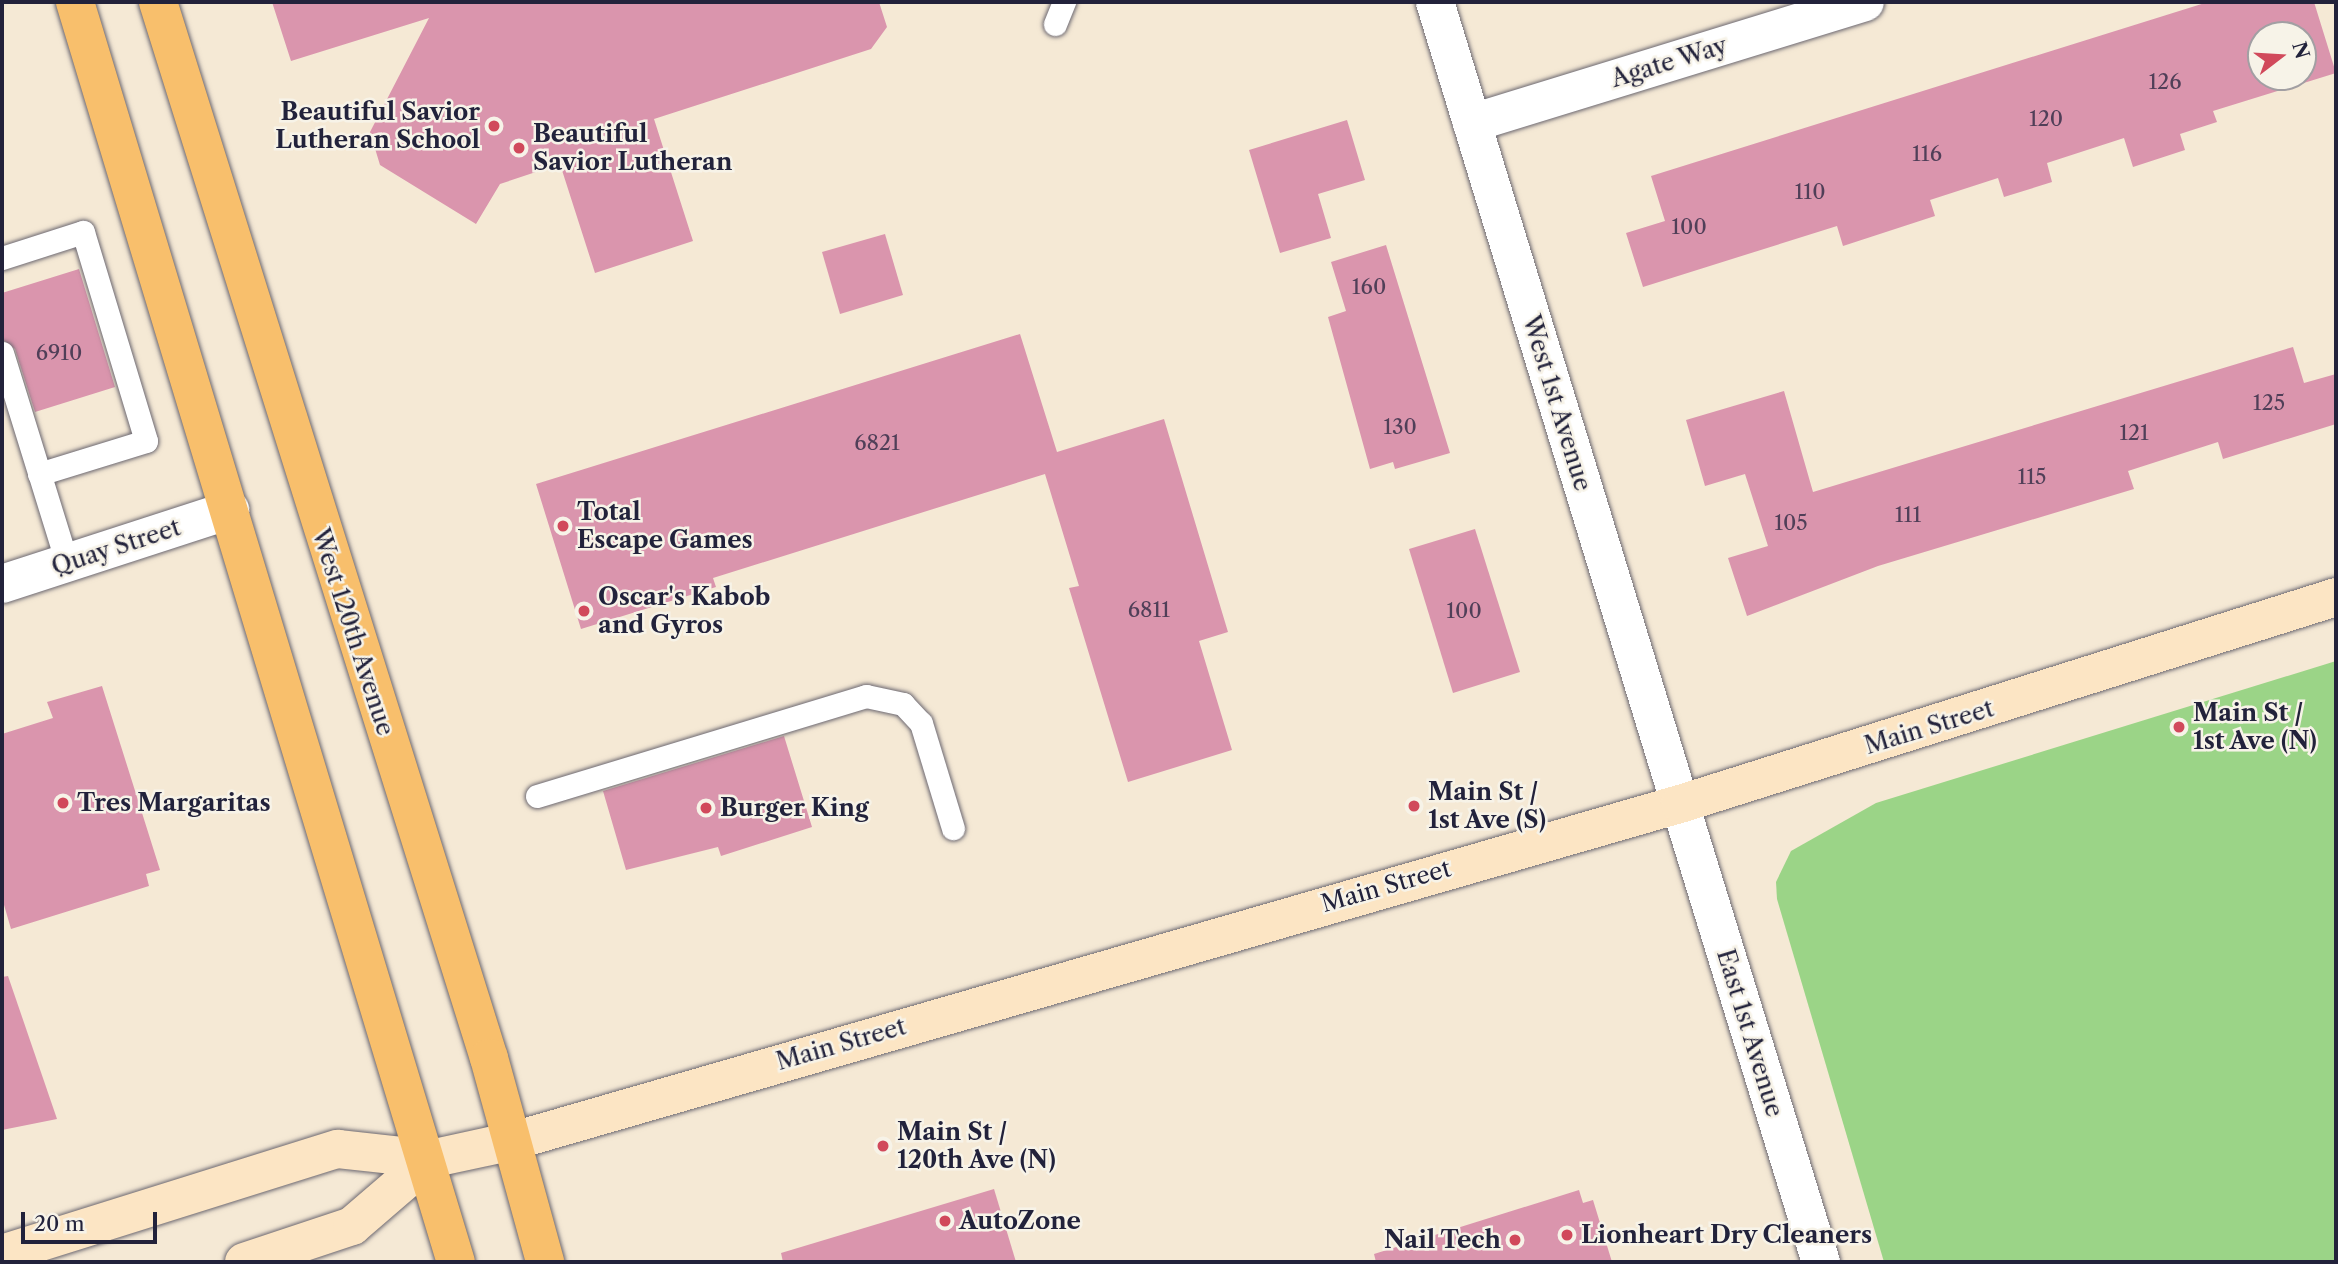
<!DOCTYPE html>
<html>
<head>
<meta charset="utf-8">
<style>
	body { margin:0 }
	#map { position:relative; width:2338px; height:1264px; overflow:hidden; background:#f5e9d5; font-family:"Libre Caslon Text",serif }
	div>[style] { position:absolute }
	[style*='--x'] { left:calc(var(--x)*1px); top:calc(var(--y)*1px); width:calc(var(--w)*1px); rotate:calc(var(--a)*1deg) }
	.green>* { inset:0; background:#9bd487 }
	.building>* { inset:0; background:#da95ad }
	.roads { filter:drop-shadow(0 0 2px #6c6871) drop-shadow(0 0 2px #6c6871) }
	.service>* { height:23px; margin:-11.5px; padding:0 11.5px; transform-origin:11.5px; border-radius:11.5px; background:#fff }
	.minor>* { height:38px; margin:-19px; padding:0 19px; transform-origin:19px; border-radius:19px; background:#fff }
	.tertiary>* { height:38px; margin:-19px; padding:0 19px; transform-origin:19px; border-radius:19px; background:#fff }
	.secondary>* { height:38px; margin:-19px; padding:0 19px; transform-origin:19px; border-radius:19px; background:#fce5c4 }
	.primary>* { height:38px; margin:-19px; padding:0 19px; transform-origin:19px; border-radius:19px; background:#f8bf6c }
	.dots>* { width:19px; height:19px; translate:-50% -50%; box-sizing:border-box; border:4px solid #f7f3e8; border-radius:50% }
	span { translate:-50% -50%; white-space:nowrap; text-align:center; line-height:1.15; -webkit-text-stroke:5px #f7f3e8; paint-order:stroke }
	.number-label { font-size:21px; color:#503f58 }
	.number-label span { -webkit-text-stroke-width:0 }
	.street-label { font-size:24px; color:#22223b }
	.poi-label { font-size:24px; color:#22223b; font-weight:700 }
	.right { translate:-100% -50%; text-align:right }
	.left { translate:0 -50%; text-align:left }
	.frame { position:absolute; inset:0; border:4px solid #22223b; pointer-events:none }
	.north { position:absolute; left:2247px; top:21px; width:70px; height:70px; box-sizing:border-box; background:#f7f3e8; border:2px solid #a29fa3; border-radius:50%; rotate:73deg; font-size:19px; font-weight:700; line-height:28px; text-align:center; color:#22223b }
	.north::after { content:''; display:block; margin:auto; width:24px; height:32px; background:#d1495b; clip-path:polygon(50% 0,100% 100%,50% 72%,0 100%) }
	.scale { position:absolute; left:21px; top:1212px; width:136px; height:32px; box-sizing:border-box; border:4px solid #22223b; border-top:0; padding-left:9px; font-size:21px; line-height:24px; white-space:nowrap; color:#22223b; -webkit-text-stroke:5px #f7f3e8; paint-order:stroke }
</style>
</head>
<body>
<div id="map">
	<div class="green">
		<i style="clip-path:polygon(2336px 661px,2336px 1262px,1884px 1262px,1777px 899px,1776px 882px,1791px 851px,1876px 803px)"></i>
	</div>
	<div class="building">
		<i style="clip-path:polygon(272px 2px,879px 2px,887px 27px,871px 49px,654px 119px,693px 241px,595px 273px,560px 164px,500px 184px,476px 224px,380px 165px,370px 132px,429px 18px,291px 61px)"></i>
		<i style="clip-path:polygon(evenodd,2208px 2px,2314px 2px,2336px 73px,2213px 111px,2217px 122px,2180px 134px,2185px 150px,2133px 167px,2124px 138px,2047px 163px,2052px 182px,2004px 197px,1998px 178px,1930px 200px,1935px 216px,1843px 246px,1837px 226px,1643px 287px,1626px 233px,1665px 221px,1651px 176px,2208px 2px,2261px 35px,2303px 35px,2303px 77px,2261px 77px,2261px 35px)"></i>
		<i style="clip-path:polygon(1347px 120px,1365px 180px,1318px 194px,1331px 238px,1280px 253px,1249px 150px)"></i>
		<i style="clip-path:polygon(885px 234px,903px 295px,840px 314px,822px 252px)"></i>
		<i style="clip-path:polygon(1386px 245px,1450px 453px,1395px 469px,1393px 462px,1370px 469px,1328px 317px,1346px 311px,1331px 262px)"></i>
		<i style="clip-path:polygon(79px 269px,115px 387px,35px 412px,15px 349px,2px 339px,2px 293px)"></i>
		<i style="clip-path:polygon(1020px 334px,1057px 452px,1164px 419px,1228px 632px,1199px 641px,1232px 750px,1128px 782px,1069px 588px,1079px 586px,1045px 474px,713px 578px,716px 587px,581px 629px,536px 484px)"></i>
		<i style="clip-path:polygon(2293px 347px,2304px 383px,2336px 374px,2336px 424px,2223px 459px,2218px 442px,2128px 471px,2134px 489px,1878px 566px,1747px 616px,1728px 558px,1768px 546px,1745px 474px,1705px 486px,1686px 420px,1784px 391px,1813px 492px)"></i>
		<i style="clip-path:polygon(1475px 529px,1520px 672px,1453px 693px,1409px 549px)"></i>
		<i style="clip-path:polygon(102px 686px,160px 870px,146px 874px,149px 886px,11px 929px,2px 898px,2px 734px,53px 718px,47px 702px)"></i>
		<i style="clip-path:polygon(784px 736px,812px 827px,721px 856px,718px 847px,626px 870px,603px 791px)"></i>
		<i style="clip-path:polygon(8px 976px,57px 1119px,2px 1130px,2px 977px)"></i>
		<i style="clip-path:polygon(994px 1189px,1016px 1262px,783px 1262px,781px 1253px)"></i>
		<i style="clip-path:polygon(1579px 1190px,1583px 1203px,1593px 1200px,1612px 1262px,1376px 1262px,1374px 1254px)"></i>
	</div>
	<div class="roads">
		<div class="service">
			<i style="--x:1055;--y:24;--w:24;--a:-68"></i>
			<i style="--x:2;--y:258;--w:85;--a:-17.8"></i>
			<i style="--x:83;--y:232;--w:218;--a:73.2"></i>
			<i style="--x:146;--y:441;--w:112;--a:162.9"></i>
			<i style="--x:2;--y:353;--w:220;--a:72.8"></i>
			<i style="--x:537;--y:796;--w:344;--a:-16.9"></i>
			<i style="--x:866;--y:696;--w:38;--a:12"></i>
			<i style="--x:903;--y:704;--w:26;--a:47"></i>
			<i style="--x:921;--y:723;--w:110;--a:73.1"></i>
		</div>
		<div class="minor">
			<i style="--x:1435;--y:2;--w:839;--a:73.01"></i>
			<i style="--x:1472;--y:123;--w:411;--a:-17.1"></i>
			<i style="--x:2;--y:584;--w:240;--a:-18"></i>
		</div>
		<div class="tertiary">
			<i style="--x:1680;--y:804;--w:479;--a:72.9"></i>
		</div>
		<div class="secondary">
			<i style="--x:2;--y:1254;--w:352;--a:-17.4"></i>
			<i style="--x:338;--y:1149;--w:93;--a:6.2"></i>
			<i style="--x:430;--y:1159;--w:85;--a:-12.2"></i>
			<i style="--x:513;--y:1141;--w:1215;--a:-16.11"></i>
			<i style="--x:1680;--y:804;--w:688;--a:-17.51"></i>
			<i style="--x:244;--y:1262;--w:114;--a:-18.4"></i>
			<i style="--x:352;--y:1226;--w:103;--a:-40.7"></i>
		</div>
		<div class="primary">
			<i style="--x:75;--y:2;--w:1316;--a:73.18"></i>
			<i style="--x:158;--y:2;--w:1107;--a:72.6"></i>
			<i style="--x:489;--y:1058;--w:212;--a:74.6"></i>
		</div>
	</div>
	<div class="dots">
		<i style="left:494px;top:126px;background:#d1495b"></i>
		<i style="left:519px;top:148px;background:#d1495b"></i>
		<i style="left:563px;top:526px;background:#d1495b"></i>
		<i style="left:584px;top:611px;background:#d1495b"></i>
		<i style="left:2179px;top:727px;background:#d1495b"></i>
		<i style="left:63px;top:803px;background:#d1495b"></i>
		<i style="left:1414px;top:806px;background:#d1495b"></i>
		<i style="left:706px;top:808px;background:#d1495b"></i>
		<i style="left:883px;top:1146px;background:#d1495b"></i>
		<i style="left:945px;top:1221px;background:#d1495b"></i>
		<i style="left:1567px;top:1235px;background:#d1495b"></i>
		<i style="left:1515px;top:1240px;background:#d1495b"></i>
	</div>
	<div class="number-label">
		<span style="left:2165px;top:82px">126</span>
		<span style="left:2046px;top:119px">120</span>
		<span style="left:1927px;top:154px">116</span>
		<span style="left:1810px;top:192px">110</span>
		<span style="left:1689px;top:227px">100</span>
		<span style="left:1369px;top:287px">160</span>
		<span style="left:59px;top:353px">6910</span>
		<span style="left:2269px;top:403px">125</span>
		<span style="left:1400px;top:427px">130</span>
		<span style="left:2134px;top:433px">121</span>
		<span style="left:877px;top:443px">6821</span>
		<span style="left:2032px;top:477px">115</span>
		<span style="left:1908px;top:515px">111</span>
		<span style="left:1791px;top:523px">105</span>
		<span style="left:1149px;top:610px">6811</span>
		<span style="left:1464px;top:611px">100</span>
	</div>
	<div class="street-label">
		<span style="left:1669px;top:62px;rotate:-17deg">Agate Way</span>
		<span style="left:1557px;top:403px;rotate:73deg">West 1st Avenue</span>
		<span style="left:116px;top:547px;rotate:-18deg">Quay Street</span>
		<span style="left:353px;top:632px;rotate:72deg">West 120th Avenue</span>
		<span style="left:1929px;top:727px;rotate:-17deg">Main Street</span>
		<span style="left:1386px;top:886px;rotate:-16deg">Main Street</span>
		<span style="left:1750px;top:1033px;rotate:73deg">East 1st Avenue</span>
		<span style="left:841px;top:1044px;rotate:-16deg">Main Street</span>
	</div>
	<div class="poi-label">
		<span class="right" style="left:480px;top:126px">Beautiful Savior<br>Lutheran School</span>
		<span class="left" style="left:533px;top:148px">Beautiful<br>Savior Lutheran</span>
		<span class="left" style="left:577px;top:526px">Total<br>Escape Games</span>
		<span class="left" style="left:598px;top:611px">Oscar's Kabob<br>and Gyros</span>
		<span class="left" style="left:2193px;top:727px">Main St /<br>1st Ave (N)</span>
		<span class="left" style="left:1428px;top:806px">Main St /<br>1st Ave (S)</span>
		<span class="left" style="left:77px;top:803px">Tres Margaritas</span>
		<span class="left" style="left:720px;top:808px">Burger King</span>
		<span class="left" style="left:897px;top:1146px">Main St /<br>120th Ave (N)</span>
		<span class="left" style="left:959px;top:1221px">AutoZone</span>
		<span class="left" style="left:1581px;top:1235px">Lionheart Dry Cleaners</span>
		<span class="right" style="left:1501px;top:1240px">Nail Tech</span>
	</div>
	<div class="frame"></div>
	<div class="north">N</div>
	<div class="scale">20 m</div>
</div>
</body>
</html>
